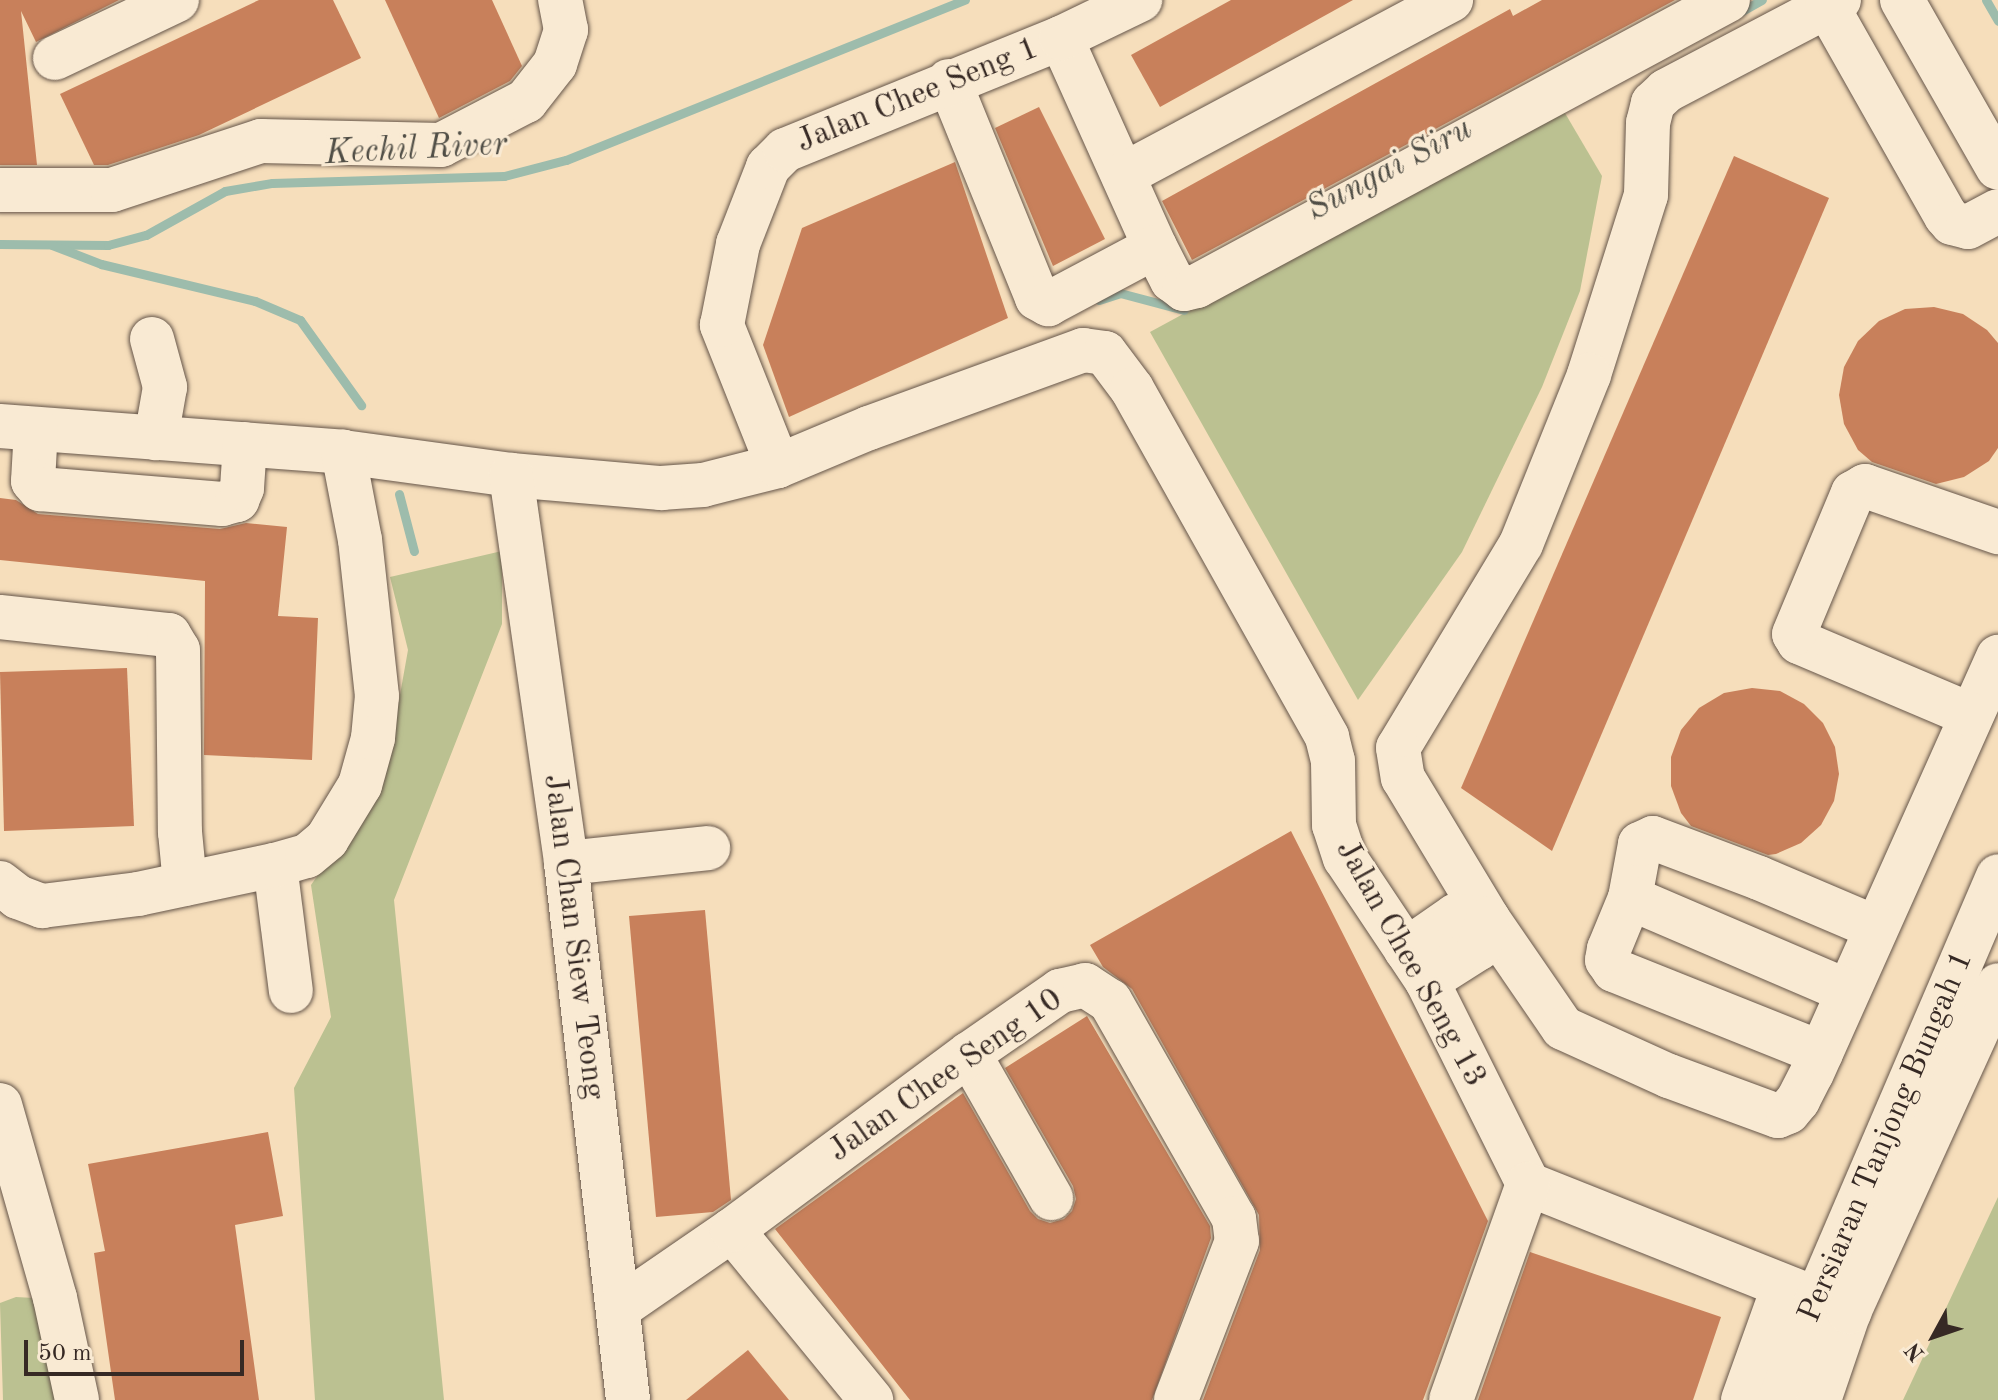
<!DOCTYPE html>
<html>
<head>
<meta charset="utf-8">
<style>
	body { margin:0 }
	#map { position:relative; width:1998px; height:1400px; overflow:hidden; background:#f6debb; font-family:"Old Standard TT",serif }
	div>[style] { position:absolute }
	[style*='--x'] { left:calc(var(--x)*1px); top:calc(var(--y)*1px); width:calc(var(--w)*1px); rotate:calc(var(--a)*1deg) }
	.green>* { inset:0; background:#bbc191 }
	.stream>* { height:9px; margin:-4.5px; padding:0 4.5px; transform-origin:4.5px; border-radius:4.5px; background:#9dbcac }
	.building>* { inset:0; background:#c8805b }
	.roads { filter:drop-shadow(0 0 2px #66564a) drop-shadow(0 0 2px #66564a) }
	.minor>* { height:44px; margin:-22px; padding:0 22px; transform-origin:22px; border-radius:22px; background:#f9ead3 }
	span { translate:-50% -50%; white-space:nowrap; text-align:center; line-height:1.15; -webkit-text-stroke:6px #f9ead3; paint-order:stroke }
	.street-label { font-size:32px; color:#362924 }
	.water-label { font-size:34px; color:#504e46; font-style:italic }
	.north { position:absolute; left:1894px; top:1296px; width:80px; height:80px; -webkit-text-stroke:6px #f9ead3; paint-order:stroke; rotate:230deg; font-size:22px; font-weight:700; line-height:32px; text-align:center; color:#362924 }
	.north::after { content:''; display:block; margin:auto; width:28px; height:36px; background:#362924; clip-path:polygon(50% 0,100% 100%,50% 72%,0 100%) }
	.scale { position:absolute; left:24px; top:1340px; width:220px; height:36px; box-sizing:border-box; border:4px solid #362924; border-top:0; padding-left:10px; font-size:24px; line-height:28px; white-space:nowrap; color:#362924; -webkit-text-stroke:6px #f9ead3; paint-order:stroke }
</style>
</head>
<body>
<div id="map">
	<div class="green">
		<i style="clip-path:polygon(1562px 108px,1602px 176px,1580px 291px,1542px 387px,1462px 552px,1358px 700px,1150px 332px)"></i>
		<i style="clip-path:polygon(502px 551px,502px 624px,394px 900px,444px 1400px,315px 1400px,294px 1088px,331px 1017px,311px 885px,385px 779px,408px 650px,390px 577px)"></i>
		<i style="clip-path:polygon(1998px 1197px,1998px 1400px,1903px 1400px)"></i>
		<i style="clip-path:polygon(16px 1297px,34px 1298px,66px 1400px,3px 1400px,0 1303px)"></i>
	</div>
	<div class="stream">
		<i style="--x:1986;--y:0;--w:24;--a:60"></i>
		<i style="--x:1740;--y:12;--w:25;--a:-29"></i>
		<i style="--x:0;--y:244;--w:108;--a:0.5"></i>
		<i style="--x:108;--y:245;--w:39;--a:-15"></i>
		<i style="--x:146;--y:235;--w:90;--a:-29.1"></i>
		<i style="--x:225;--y:191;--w:48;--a:-9.7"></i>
		<i style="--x:272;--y:183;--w:232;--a:-1.7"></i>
		<i style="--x:504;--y:176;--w:64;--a:-14.5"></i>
		<i style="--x:566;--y:160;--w:430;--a:-21.9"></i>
		<i style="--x:52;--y:245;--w:53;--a:21.2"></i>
		<i style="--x:101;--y:264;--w:158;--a:13.5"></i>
		<i style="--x:255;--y:301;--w:49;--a:22.9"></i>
		<i style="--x:300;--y:320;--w:105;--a:54.3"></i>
		<i style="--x:1099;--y:300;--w:22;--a:-18"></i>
		<i style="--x:1120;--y:293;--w:66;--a:14.9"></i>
		<i style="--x:399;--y:494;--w:59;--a:75.3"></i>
	</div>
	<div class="building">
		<i style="clip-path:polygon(0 0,119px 0,36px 42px,21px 11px,37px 165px,0 165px)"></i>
		<i style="clip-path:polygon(259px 0,333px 0,361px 58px,199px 135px,108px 165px,94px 165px,60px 94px)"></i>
		<i style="clip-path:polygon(385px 0,492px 0,522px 66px,510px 81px,439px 118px)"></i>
		<i style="clip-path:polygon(1231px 0,1353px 0,1160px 107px,1131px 55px)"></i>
		<i style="clip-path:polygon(1542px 0,1675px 0,1192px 260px,1162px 201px,1510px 9px,1513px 16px)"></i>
		<i style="clip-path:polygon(1039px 107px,1105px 239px,1053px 266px,995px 128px)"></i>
		<i style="clip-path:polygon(1734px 156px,1829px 198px,1552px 851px,1461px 788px)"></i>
		<i style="clip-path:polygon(955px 162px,1008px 318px,789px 417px,763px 345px,802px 228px)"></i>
		<i style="clip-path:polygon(1934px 307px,1963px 314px,1987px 330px,1998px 343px,1998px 448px,1989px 461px,1964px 477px,1936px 484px,1872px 462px,1858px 450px,1844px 424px,1839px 395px,1844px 367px,1858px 341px,1879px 321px,1905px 309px)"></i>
		<i style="clip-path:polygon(0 498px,16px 500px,38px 514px,220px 529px,246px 523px,287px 527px,278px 616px,318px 618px,312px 760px,204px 755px,205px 581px,0 560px)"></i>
		<i style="clip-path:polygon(127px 668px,134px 826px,4px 831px,0 672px)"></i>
		<i style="clip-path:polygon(1752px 688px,1780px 691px,1804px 704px,1823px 723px,1835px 747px,1839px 774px,1834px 801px,1821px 825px,1801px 843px,1776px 854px,1768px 855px,1691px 826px,1681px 813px,1671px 786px,1671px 757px,1681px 730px,1699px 708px,1724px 693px)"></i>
		<i style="clip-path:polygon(1291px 831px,1488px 1221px,1423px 1400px,1203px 1400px,1260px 1250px,1259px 1215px,1132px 989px,1103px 967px,1090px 945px)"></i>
		<i style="clip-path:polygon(705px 910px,731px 1200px,713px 1212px,656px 1217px,629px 916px)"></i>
		<i style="clip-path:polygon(1087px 1016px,1210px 1226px,1211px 1238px,1152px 1400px,910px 1400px,775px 1229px,963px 1093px,1030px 1211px,1038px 1219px,1050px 1223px,1064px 1219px,1072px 1211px,1076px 1199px,1073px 1186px,1005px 1068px)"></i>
		<i style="clip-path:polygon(268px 1132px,283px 1216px,235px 1225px,259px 1400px,115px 1400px,94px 1253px,105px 1251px,88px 1164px)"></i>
		<i style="clip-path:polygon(1530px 1252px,1721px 1317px,1693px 1400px,1478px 1400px)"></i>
		<i style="clip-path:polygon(748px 1350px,789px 1400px,686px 1400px)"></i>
	</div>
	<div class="roads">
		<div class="minor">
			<i style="--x:1839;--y:0;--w:195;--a:152.3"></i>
			<i style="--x:1666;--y:91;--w:18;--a:137"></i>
			<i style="--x:1653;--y:103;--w:21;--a:104"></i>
			<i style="--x:1648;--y:123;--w:72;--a:91.6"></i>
			<i style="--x:1646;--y:195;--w:189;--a:107.6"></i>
			<i style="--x:1589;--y:375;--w:182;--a:111.9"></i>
			<i style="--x:1521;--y:544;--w:238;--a:121.1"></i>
			<i style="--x:1398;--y:748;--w:30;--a:81"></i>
			<i style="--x:1403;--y:778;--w:165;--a:58.9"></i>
			<i style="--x:1488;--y:919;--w:132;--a:55.5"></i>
			<i style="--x:1563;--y:1028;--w:116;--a:24.4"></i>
			<i style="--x:1669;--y:1076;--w:116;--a:20.2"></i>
			<i style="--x:1778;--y:1116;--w:11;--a:-22"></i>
			<i style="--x:1788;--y:1112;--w:16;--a:-50"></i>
			<i style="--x:1798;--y:1100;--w:30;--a:-63"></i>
			<i style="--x:1812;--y:1073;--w:456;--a:-65.9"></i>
			<i style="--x:1902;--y:0;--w:193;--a:60.3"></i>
			<i style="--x:1827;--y:6;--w:241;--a:60.5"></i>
			<i style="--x:1946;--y:216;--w:9;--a:49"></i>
			<i style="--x:1952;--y:223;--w:16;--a:14"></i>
			<i style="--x:1968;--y:227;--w:34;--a:-28"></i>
			<i style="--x:1061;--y:38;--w:229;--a:65.8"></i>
			<i style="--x:1155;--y:247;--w:37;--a:63"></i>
			<i style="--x:1172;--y:280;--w:15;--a:37"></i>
			<i style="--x:1184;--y:289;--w:13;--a:-13"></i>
			<i style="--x:1197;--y:286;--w:603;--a:-28.31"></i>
			<i style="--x:55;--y:58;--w:135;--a:-25.4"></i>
			<i style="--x:949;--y:81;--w:234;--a:67.9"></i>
			<i style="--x:1037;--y:298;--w:13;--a:29"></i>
			<i style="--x:1048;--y:304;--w:121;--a:-28"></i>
			<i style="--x:1123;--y:175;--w:372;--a:-28.1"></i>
			<i style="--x:0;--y:190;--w:112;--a:0"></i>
			<i style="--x:112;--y:190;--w:157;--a:-18.2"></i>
			<i style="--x:261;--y:141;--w:180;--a:1.3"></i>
			<i style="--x:441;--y:145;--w:96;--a:-27.4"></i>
			<i style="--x:526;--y:101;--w:47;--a:-51.9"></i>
			<i style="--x:555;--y:64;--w:36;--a:-72"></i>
			<i style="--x:566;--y:30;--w:31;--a:-101"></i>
			<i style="--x:152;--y:339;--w:50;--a:74.8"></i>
			<i style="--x:165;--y:387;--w:52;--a:100"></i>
			<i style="--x:0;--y:426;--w:344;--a:4.3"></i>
			<i style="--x:343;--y:452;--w:170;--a:7.8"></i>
			<i style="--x:511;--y:475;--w:151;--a:5"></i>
			<i style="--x:661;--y:488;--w:42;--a:-4.1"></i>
			<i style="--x:703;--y:485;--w:77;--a:-14.2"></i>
			<i style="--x:778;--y:466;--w:99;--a:-22.7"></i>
			<i style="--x:869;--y:428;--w:228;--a:-20"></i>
			<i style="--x:1083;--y:350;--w:22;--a:8"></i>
			<i style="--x:1105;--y:353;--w:45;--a:53.1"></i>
			<i style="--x:1132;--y:389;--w:399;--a:60.7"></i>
			<i style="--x:1327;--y:737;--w:25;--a:76"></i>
			<i style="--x:1333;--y:761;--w:64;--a:89.1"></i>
			<i style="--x:1334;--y:825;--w:35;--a:72"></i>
			<i style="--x:1345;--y:858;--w:148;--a:56.3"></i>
			<i style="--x:1427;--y:981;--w:227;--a:63.5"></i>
			<i style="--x:1528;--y:1184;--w:346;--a:21.7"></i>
			<i style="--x:36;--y:429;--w:52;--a:93.3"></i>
			<i style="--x:33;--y:481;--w:11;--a:49"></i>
			<i style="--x:40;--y:489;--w:183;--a:4.7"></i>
			<i style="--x:222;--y:504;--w:16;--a:-15"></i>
			<i style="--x:237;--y:500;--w:13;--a:-67"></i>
			<i style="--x:242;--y:488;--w:44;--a:-86.1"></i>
			<i style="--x:778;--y:466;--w:152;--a:-111.7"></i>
			<i style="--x:722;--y:325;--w:83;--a:-78.8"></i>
			<i style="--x:738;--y:244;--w:83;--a:-68.7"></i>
			<i style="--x:768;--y:167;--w:24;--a:-45"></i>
			<i style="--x:785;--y:150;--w:298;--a:-22.1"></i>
			<i style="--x:1061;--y:38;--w:88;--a:-25.7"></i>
			<i style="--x:511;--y:475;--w:392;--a:81.9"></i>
			<i style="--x:566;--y:863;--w:541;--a:83.41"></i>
			<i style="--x:0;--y:617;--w:170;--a:6.1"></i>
			<i style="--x:169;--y:635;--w:17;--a:59"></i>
			<i style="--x:178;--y:650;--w:182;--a:89.4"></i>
			<i style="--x:180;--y:832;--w:52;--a:84.5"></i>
			<i style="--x:1971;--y:715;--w:187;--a:-157"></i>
			<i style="--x:1799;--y:642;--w:9;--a:-122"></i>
			<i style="--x:1794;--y:634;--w:153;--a:-67.3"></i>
			<i style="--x:1853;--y:493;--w:14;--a:-30"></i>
			<i style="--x:1865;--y:486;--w:141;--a:19.1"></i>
			<i style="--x:566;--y:863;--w:143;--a:-6"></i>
			<i style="--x:275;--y:865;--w:127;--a:82.8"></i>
			<i style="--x:0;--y:883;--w:23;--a:38"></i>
			<i style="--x:18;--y:897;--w:26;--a:21"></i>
			<i style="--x:42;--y:906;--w:97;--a:-7.1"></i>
			<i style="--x:138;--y:894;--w:140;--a:-12"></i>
			<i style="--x:275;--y:865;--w:33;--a:-16"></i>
			<i style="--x:307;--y:856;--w:26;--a:-40"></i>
			<i style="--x:327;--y:839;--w:63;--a:-58.6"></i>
			<i style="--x:360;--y:785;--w:49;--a:-74.5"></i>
			<i style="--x:373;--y:738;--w:42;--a:-84.6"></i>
			<i style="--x:377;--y:696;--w:157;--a:-96.2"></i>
			<i style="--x:360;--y:540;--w:90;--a:-100.9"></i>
			<i style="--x:1630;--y:898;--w:55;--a:-79.5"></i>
			<i style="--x:1640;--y:844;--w:14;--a:-25"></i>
			<i style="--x:1653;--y:838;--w:113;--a:20.7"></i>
			<i style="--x:1759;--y:878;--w:127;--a:23.1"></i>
			<i style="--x:1406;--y:950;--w:60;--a:-34.8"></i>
			<i style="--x:1455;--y:916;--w:33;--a:5"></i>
			<i style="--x:1427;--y:981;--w:62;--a:-32.4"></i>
			<i style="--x:1479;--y:948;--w:30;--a:-73"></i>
			<i style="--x:1821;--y:1053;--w:223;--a:-158.2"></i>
			<i style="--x:1614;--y:970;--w:12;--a:-125"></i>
			<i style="--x:1607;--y:960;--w:11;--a:-80"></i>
			<i style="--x:1609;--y:949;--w:55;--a:-67.6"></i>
			<i style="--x:1630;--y:898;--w:236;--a:23.2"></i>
			<i style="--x:969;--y:1054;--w:166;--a:60.3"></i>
			<i style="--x:0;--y:1105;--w:201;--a:74.1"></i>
			<i style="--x:55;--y:1298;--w:104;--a:77.8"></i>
			<i style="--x:732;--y:1230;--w:220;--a:50.7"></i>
			<i style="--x:620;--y:1307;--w:136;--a:-34.5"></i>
			<i style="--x:732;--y:1230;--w:295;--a:-36.6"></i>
			<i style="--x:969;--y:1054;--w:111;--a:-34.7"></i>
			<i style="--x:1060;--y:991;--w:26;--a:-13"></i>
			<i style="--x:1085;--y:985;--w:30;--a:33"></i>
			<i style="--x:1110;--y:1001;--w:250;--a:60.3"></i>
			<i style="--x:1234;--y:1218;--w:23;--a:83"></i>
			<i style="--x:1237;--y:1241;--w:170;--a:111"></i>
			<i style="--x:1451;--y:1400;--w:229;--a:-70.4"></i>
			<i style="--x:1743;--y:1400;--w:119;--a:-70.3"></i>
			<i style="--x:1780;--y:1400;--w:105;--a:-70"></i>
			<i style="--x:1816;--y:1301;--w:462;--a:-66.8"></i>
			<i style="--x:1819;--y:1400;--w:93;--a:-71.2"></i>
			<i style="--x:1849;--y:1312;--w:359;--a:-65.5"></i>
		</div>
	</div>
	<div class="street-label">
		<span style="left:918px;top:96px;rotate:-22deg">Jalan Chee Seng 1</span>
		<span style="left:573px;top:937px;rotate:83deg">Jalan Chan Siew Teong</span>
		<span style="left:1410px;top:964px;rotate:61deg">Jalan Chee Seng 13</span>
		<span style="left:946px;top:1076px;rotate:-35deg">Jalan Chee Seng 10</span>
		<span style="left:1887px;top:1137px;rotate:-67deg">Persiaran Tanjong Bungah 1</span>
	</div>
	<div class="water-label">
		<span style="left:416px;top:150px;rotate:-3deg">Kechil River</span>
		<span style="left:1390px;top:170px;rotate:-28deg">Sungai Siru</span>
	</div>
	<div class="north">N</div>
	<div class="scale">50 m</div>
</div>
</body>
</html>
